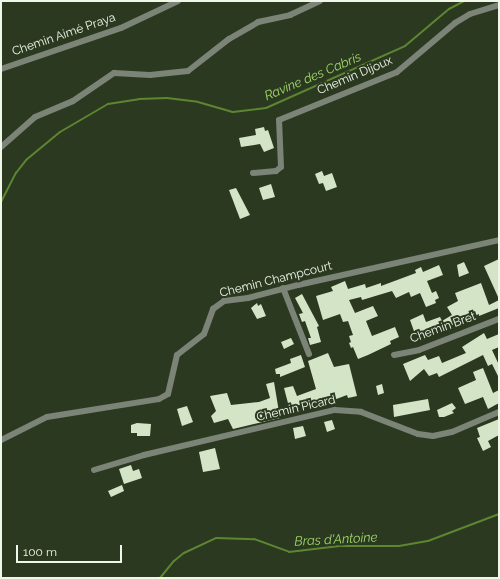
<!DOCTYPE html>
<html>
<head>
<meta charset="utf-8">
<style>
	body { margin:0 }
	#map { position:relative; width:500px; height:579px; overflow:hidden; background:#2c3921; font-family:Raleway,sans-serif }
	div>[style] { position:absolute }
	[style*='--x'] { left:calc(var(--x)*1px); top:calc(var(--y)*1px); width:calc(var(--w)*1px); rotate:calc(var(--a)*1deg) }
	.stream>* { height:2px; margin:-1px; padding:0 1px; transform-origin:1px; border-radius:1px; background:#5c8631 }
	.building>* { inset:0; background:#d4e5c7 }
	.street>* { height:6px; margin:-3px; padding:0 3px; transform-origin:3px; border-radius:3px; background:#7c8377 }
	span { translate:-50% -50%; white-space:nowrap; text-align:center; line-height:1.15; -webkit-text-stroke:4px #2c3921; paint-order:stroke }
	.street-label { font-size:12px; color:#eff7e8 }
	.water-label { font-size:13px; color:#a1da6b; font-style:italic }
	.frame { position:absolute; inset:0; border:2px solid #eff7e8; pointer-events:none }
	.scale { position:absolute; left:16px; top:545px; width:106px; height:18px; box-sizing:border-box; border:2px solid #eff7e8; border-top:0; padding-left:5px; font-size:12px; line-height:14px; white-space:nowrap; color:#eff7e8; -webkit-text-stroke:3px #2c3921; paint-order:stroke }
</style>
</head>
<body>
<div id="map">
	<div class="stream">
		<i style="--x:1;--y:202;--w:33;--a:-63"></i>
		<i style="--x:16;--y:173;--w:16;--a:-52"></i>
		<i style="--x:26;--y:160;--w:44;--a:-39.5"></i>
		<i style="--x:60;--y:132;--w:56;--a:-30.3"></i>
		<i style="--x:108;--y:104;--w:31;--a:-9"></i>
		<i style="--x:139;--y:99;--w:28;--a:-2"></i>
		<i style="--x:167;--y:98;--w:31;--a:7"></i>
		<i style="--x:198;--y:102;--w:36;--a:16"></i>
		<i style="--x:233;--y:112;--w:33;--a:-7"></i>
		<i style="--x:266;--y:108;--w:152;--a:-24"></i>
		<i style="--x:405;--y:46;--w:57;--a:-40.1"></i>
		<i style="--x:449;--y:9;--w:17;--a:-28"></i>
		<i style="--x:160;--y:578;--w:22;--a:-51"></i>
		<i style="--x:174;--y:561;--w:13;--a:-39"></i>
		<i style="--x:184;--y:553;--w:35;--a:-25"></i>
		<i style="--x:216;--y:538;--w:38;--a:2"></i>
		<i style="--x:254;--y:539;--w:37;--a:20"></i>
		<i style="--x:289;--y:552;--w:51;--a:-6.7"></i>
		<i style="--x:340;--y:546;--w:59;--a:0"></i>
		<i style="--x:399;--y:546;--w:29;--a:-10"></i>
		<i style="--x:428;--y:541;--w:76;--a:-20.8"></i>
	</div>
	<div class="building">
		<i style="clip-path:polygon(264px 127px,265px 131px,268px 130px,274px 148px,264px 152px,260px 144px,241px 147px,239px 138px,256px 135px,255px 129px)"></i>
		<i style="clip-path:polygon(322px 171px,324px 176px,332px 173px,337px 187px,326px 191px,323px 183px,319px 184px,315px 174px)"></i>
		<i style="clip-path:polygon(271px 184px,275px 197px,263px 200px,259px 188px)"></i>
		<i style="clip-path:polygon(236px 188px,250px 215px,240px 219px,229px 190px)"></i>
		<i style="clip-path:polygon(499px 259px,499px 299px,484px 266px)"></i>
		<i style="clip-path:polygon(464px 262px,469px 273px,459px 277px,457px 265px)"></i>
		<i style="clip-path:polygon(439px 265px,443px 275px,427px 281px,432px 293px,436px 291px,439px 298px,435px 300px,436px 303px,426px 307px,420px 293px,411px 297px,409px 292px,396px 298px,392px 291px,362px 300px,361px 297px,349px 300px,355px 313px,373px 306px,378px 316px,366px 321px,372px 336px,395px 327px,399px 337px,390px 341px,391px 344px,368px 355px,358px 359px,353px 347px,351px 348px,349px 343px,351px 342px,349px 336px,353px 335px,348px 321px,343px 322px,340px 314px,323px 320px,316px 296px,333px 291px,331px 287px,345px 281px,348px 289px,365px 284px,366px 288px,381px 283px,381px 286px,416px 273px,415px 270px,421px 267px,423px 272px)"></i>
		<i style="clip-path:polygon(481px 283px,489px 305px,499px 300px,499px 308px,479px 316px,479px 314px,470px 318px,468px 316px,437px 334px,434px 326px,415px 334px,410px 320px,423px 314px,426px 322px,440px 317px,442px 321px,452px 315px,447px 307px,458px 301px,455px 293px)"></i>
		<i style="clip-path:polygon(302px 294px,319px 326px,317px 327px,321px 342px,310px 345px,308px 338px,311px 338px,305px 321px,302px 322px,299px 314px,303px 313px,295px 298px)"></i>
		<i style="clip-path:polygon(257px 303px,258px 306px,261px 304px,266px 316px,257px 319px,251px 308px)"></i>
		<i style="clip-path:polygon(484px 333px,487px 339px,499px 334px,499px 347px,492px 350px,499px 365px,499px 378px,492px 364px,488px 366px,483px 355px,439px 377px,437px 373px,429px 376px,424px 369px,410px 381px,403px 364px,425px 355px,428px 360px,439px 356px,442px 363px,466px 353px,462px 347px)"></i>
		<i style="clip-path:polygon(291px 338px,294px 344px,284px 349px,281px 342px)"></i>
		<i style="clip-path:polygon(328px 353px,334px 367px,349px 364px,357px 396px,348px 398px,347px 395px,323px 404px,320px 401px,289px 407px,284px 388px,293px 386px,297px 396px,316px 389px,308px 361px)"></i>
		<i style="clip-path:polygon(301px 355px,305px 367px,280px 377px,280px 374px,276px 374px,275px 369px,291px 363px,290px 359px)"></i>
		<i style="clip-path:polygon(483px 368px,493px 393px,499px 390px,499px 403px,488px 409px,483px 397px,465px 404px,458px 388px,476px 380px,473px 372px)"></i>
		<i style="clip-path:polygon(274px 382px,280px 418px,233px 429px,228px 419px,214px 423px,211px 416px,216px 411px,210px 396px,227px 393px,231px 405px,259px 402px,270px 398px,266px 384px)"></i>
		<i style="clip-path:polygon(382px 384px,384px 393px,378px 395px,376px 386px)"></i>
		<i style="clip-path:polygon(428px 399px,430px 410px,394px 417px,393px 405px)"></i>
		<i style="clip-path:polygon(452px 403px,456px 408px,452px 411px,454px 413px,444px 417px,439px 417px,437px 410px)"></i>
		<i style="clip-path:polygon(187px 406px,193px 422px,182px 426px,177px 409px)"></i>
		<i style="clip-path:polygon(499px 419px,499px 435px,488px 441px,491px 447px,483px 451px,477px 438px,480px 437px,477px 428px)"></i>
		<i style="clip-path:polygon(332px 420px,335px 429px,327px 432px,324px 422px)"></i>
		<i style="clip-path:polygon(137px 423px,151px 424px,150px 436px,137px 436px,137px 433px,131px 433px,131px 425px)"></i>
		<i style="clip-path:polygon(303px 426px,306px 436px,295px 439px,293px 428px)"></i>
		<i style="clip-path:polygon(215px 448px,220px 469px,203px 472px,199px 452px)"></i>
		<i style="clip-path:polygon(131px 465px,133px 471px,139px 469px,142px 478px,124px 484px,119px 469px)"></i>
		<i style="clip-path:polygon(122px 485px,124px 491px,111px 497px,108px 491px)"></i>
	</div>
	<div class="street">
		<i style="--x:1;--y:69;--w:127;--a:-18.9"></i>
		<i style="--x:121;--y:28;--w:63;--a:-25.3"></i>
		<i style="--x:1;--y:147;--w:45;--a:-41.4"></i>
		<i style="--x:35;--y:117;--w:41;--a:-22.8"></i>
		<i style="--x:73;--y:101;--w:50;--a:-34.3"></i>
		<i style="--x:114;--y:73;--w:36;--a:3"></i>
		<i style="--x:150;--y:75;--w:38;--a:-6"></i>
		<i style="--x:188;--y:71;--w:52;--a:-38"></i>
		<i style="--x:229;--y:39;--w:34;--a:-30"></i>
		<i style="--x:258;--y:22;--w:33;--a:-12"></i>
		<i style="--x:290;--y:15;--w:33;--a:-25"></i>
		<i style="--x:253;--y:173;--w:23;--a:-5"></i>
		<i style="--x:276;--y:171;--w:6;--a:-39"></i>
		<i style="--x:281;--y:167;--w:47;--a:-92.4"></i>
		<i style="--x:279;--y:120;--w:127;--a:-22.1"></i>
		<i style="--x:397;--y:72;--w:76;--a:-40.2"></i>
		<i style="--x:455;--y:23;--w:17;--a:-31"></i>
		<i style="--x:470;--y:14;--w:30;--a:-17"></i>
		<i style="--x:283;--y:288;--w:71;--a:68.5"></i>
		<i style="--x:394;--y:355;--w:25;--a:-11"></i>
		<i style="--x:419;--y:350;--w:86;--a:-21.2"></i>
		<i style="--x:1;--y:440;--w:51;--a:-26.6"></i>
		<i style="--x:47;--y:417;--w:113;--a:-9.1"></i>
		<i style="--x:159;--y:399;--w:10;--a:-29"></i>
		<i style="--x:168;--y:394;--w:40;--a:-77"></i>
		<i style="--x:177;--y:355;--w:34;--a:-38"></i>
		<i style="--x:204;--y:334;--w:27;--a:-70"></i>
		<i style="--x:213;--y:309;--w:14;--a:-36"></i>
		<i style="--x:224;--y:301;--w:24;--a:-7"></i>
		<i style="--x:248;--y:298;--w:52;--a:-14.6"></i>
		<i style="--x:298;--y:285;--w:206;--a:-12.6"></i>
		<i style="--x:94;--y:470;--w:52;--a:-16.7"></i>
		<i style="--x:144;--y:455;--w:196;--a:-13.3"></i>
		<i style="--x:335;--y:410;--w:26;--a:4"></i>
		<i style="--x:361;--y:412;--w:61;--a:21.1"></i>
		<i style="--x:418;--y:434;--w:15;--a:8"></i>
		<i style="--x:433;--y:436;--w:19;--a:-12"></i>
		<i style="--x:452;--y:432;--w:51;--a:-23.1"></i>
	</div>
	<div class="street-label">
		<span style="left:64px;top:35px;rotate:-19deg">Chemin Aimé Praya</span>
		<span style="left:355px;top:76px;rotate:-23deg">Chemin Dijoux</span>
		<span style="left:276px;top:280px;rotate:-14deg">Chemin Champcourt</span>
		<span style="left:443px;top:328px;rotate:-20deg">Chemin Bret</span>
		<span style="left:296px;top:409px;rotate:-13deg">Chemin Picard</span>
	</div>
	<div class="water-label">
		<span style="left:313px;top:77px;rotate:-23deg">Ravine des Cabris</span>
		<span style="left:336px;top:540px;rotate:-3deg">Bras d'Antoine</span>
	</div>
	<div class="frame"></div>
	<div class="scale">100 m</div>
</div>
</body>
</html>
